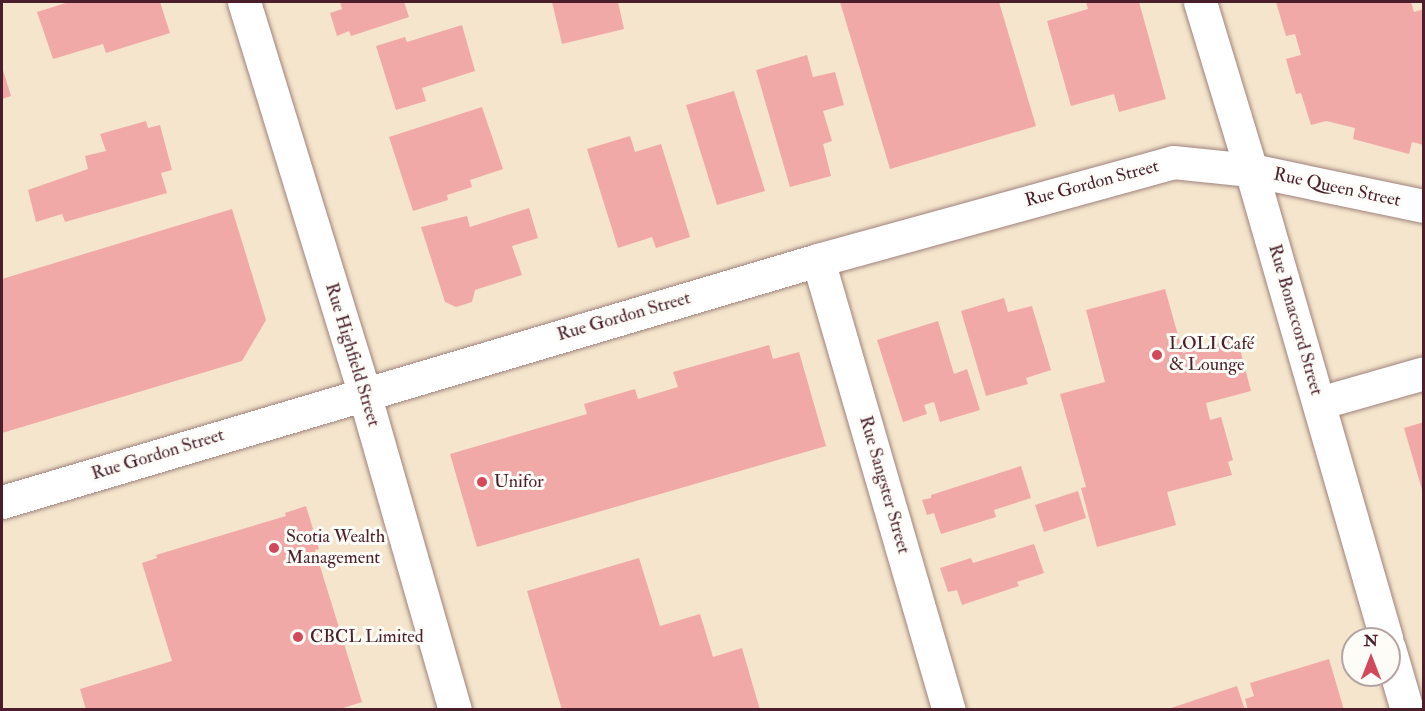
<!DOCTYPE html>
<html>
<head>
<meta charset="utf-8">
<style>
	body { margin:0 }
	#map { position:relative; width:1425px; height:711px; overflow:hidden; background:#f4e5cc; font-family:"IM FELL Double Pica",serif }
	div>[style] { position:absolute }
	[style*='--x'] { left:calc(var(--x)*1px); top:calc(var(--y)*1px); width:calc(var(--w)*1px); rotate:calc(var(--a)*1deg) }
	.building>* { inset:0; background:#f1a9a7 }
	.roads { filter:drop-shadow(0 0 2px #9f827c) drop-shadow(0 0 2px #9f827c) }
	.street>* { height:33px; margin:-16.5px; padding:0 16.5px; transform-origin:16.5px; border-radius:16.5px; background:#fff }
	.secondary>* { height:33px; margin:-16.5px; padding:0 16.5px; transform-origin:16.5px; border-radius:16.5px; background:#fff }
	.dots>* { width:16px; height:16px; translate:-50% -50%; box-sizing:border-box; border:3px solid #fdfcf7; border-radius:50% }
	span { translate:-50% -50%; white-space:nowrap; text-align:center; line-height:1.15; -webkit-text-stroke:6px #fdfcf7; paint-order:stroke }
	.street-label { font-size:18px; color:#4a1f2b }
	.poi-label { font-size:18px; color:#4a1f2b }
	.left { translate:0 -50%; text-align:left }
	.frame { position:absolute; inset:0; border:3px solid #4a1f2b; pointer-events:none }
	.north { position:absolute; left:1341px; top:627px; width:60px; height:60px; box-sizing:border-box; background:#fdfcf7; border:2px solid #b5a4a5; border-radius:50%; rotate:0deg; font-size:16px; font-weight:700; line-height:24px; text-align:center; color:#4a1f2b }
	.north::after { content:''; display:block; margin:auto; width:21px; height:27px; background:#d1495b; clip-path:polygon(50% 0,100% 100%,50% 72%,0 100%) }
</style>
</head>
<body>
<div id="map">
	<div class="building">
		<i style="clip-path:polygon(69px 2px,160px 2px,170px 33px,106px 53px,103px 44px,53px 59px,37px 12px)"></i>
		<i style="clip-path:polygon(340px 2px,404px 2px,409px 17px,351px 36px,349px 31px,337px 36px,330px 13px,342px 9px)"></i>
		<i style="clip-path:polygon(552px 2px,618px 2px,624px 29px,562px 44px)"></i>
		<i style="clip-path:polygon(840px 2px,999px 2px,1036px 126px,890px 169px)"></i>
		<i style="clip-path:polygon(1086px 2px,1139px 2px,1166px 99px,1119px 112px,1114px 94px,1071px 106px,1047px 21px,1088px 9px)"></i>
		<i style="clip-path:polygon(1276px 2px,1411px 2px,1414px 12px,1424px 9px,1424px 145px,1412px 142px,1409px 154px,1353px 139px,1355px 128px,1326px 121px,1311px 125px,1301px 93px,1296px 94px,1286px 59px,1301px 55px,1295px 34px,1286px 36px)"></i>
		<i style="clip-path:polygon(462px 25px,475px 71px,422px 88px,426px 101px,396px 110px,376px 46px,405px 37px,407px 42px)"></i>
		<i style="clip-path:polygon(807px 55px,813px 77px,835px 72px,844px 105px,823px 111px,832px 141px,823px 144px,831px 176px,790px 187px,756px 70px)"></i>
		<i style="clip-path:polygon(2px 67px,11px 96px,2px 99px)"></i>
		<i style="clip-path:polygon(734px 91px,765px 191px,717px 205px,686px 105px)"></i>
		<i style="clip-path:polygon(482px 107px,503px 169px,470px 180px,472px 187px,447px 195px,448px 200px,413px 211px,389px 137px)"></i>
		<i style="clip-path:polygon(146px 121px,148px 128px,160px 125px,172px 170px,161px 173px,167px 193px,65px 222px,62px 214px,36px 222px,28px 190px,88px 169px,85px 156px,106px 151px,100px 134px)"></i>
		<i style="clip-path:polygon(630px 136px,635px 152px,661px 144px,690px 237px,656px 248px,652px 237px,618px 248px,587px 149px)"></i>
		<i style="clip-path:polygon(529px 208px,538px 238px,512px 246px,522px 275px,475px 290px,472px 302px,456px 307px,445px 302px,421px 227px,467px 216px,470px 227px)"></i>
		<i style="clip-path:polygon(232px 209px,266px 320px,242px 361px,2px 433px,2px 279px)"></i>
		<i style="clip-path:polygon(1165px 289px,1183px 353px,1237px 338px,1251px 391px,1206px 403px,1210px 420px,1221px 417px,1233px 460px,1228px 462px,1232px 475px,1167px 492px,1176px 525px,1097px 547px,1081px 488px,1086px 487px,1060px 394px,1105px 382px,1086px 310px)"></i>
		<i style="clip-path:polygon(1004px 298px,1008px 312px,1032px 306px,1051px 370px,1026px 378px,1028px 384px,986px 396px,961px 311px)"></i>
		<i style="clip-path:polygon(938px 321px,954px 374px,967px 369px,980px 410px,940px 422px,934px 402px,924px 405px,927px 414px,903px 422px,877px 340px)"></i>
		<i style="clip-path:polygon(769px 345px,773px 359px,799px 352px,826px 446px,477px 547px,450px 454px,587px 414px,584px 404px,635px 389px,638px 399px,678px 387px,673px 372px)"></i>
		<i style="clip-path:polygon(1424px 422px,1424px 493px,1423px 493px,1404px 428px)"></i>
		<i style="clip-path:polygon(1021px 466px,1031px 498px,994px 510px,996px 517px,941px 534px,934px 513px,927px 515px,922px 500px,931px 498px,931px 495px)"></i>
		<i style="clip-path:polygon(1078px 491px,1086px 518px,1044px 532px,1035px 505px)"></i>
		<i style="clip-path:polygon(306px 506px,319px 549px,315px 550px,362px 702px,337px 710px,86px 710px,80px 689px,172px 661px,142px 563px,157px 558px,156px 555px,286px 516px,285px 513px)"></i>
		<i style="clip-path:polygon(1034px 544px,1044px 573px,1017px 582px,1019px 586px,962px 605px,957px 590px,948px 592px,940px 568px,971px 558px,973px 563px)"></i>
		<i style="clip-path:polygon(639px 558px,660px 626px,700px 614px,713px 657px,742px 648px,760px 710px,562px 710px,527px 591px)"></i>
		<i style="clip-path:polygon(1329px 659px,1344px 710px,1248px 710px,1245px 699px,1254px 696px,1250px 683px)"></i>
		<i style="clip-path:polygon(1237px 686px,1245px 710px,1168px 710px,1168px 709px)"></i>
	</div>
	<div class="roads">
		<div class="street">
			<i style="--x:1200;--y:2;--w:176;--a:73.1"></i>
			<i style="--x:1251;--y:170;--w:488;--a:73.9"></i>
			<i style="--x:818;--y:260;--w:469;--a:73.8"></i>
			<i style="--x:1319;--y:403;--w:109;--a:-15.9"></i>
			<i style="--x:2;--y:502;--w:851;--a:-16.52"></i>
			<i style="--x:818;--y:260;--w:368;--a:-15.4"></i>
			<i style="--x:1173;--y:162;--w:78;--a:5.9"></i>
			<i style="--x:1251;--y:170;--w:177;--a:11.8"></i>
			<i style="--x:1389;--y:648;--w:65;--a:73.8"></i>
		</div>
		<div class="secondary">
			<i style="--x:244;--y:2;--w:409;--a:72.9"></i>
			<i style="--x:364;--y:393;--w:330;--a:74"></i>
		</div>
	</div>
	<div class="dots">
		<i style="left:1157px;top:355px;background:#d1495b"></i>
		<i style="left:482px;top:482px;background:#d1495b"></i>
		<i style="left:274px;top:548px;background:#d1495b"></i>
		<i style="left:298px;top:637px;background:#d1495b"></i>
	</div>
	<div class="street-label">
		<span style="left:1092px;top:184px;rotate:-15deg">Rue Gordon Street</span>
		<span style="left:1337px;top:188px;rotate:12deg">Rue Queen Street</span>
		<span style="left:624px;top:317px;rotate:-16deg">Rue Gordon Street</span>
		<span style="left:1295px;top:320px;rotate:74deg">Rue Bonaccord Street</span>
		<span style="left:352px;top:355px;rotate:73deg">Rue Highfield Street</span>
		<span style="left:158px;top:455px;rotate:-17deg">Rue Gordon Street</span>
		<span style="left:884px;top:485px;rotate:74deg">Rue Sangster Street</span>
	</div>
	<div class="poi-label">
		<span class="left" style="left:1169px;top:355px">LOLI Café<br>&amp; Lounge</span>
		<span class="left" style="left:494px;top:482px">Unifor</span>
		<span class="left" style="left:286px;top:548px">Scotia Wealth<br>Management</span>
		<span class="left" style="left:310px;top:637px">CBCL Limited</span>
	</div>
	<div class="frame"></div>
	<div class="north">N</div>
</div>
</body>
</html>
